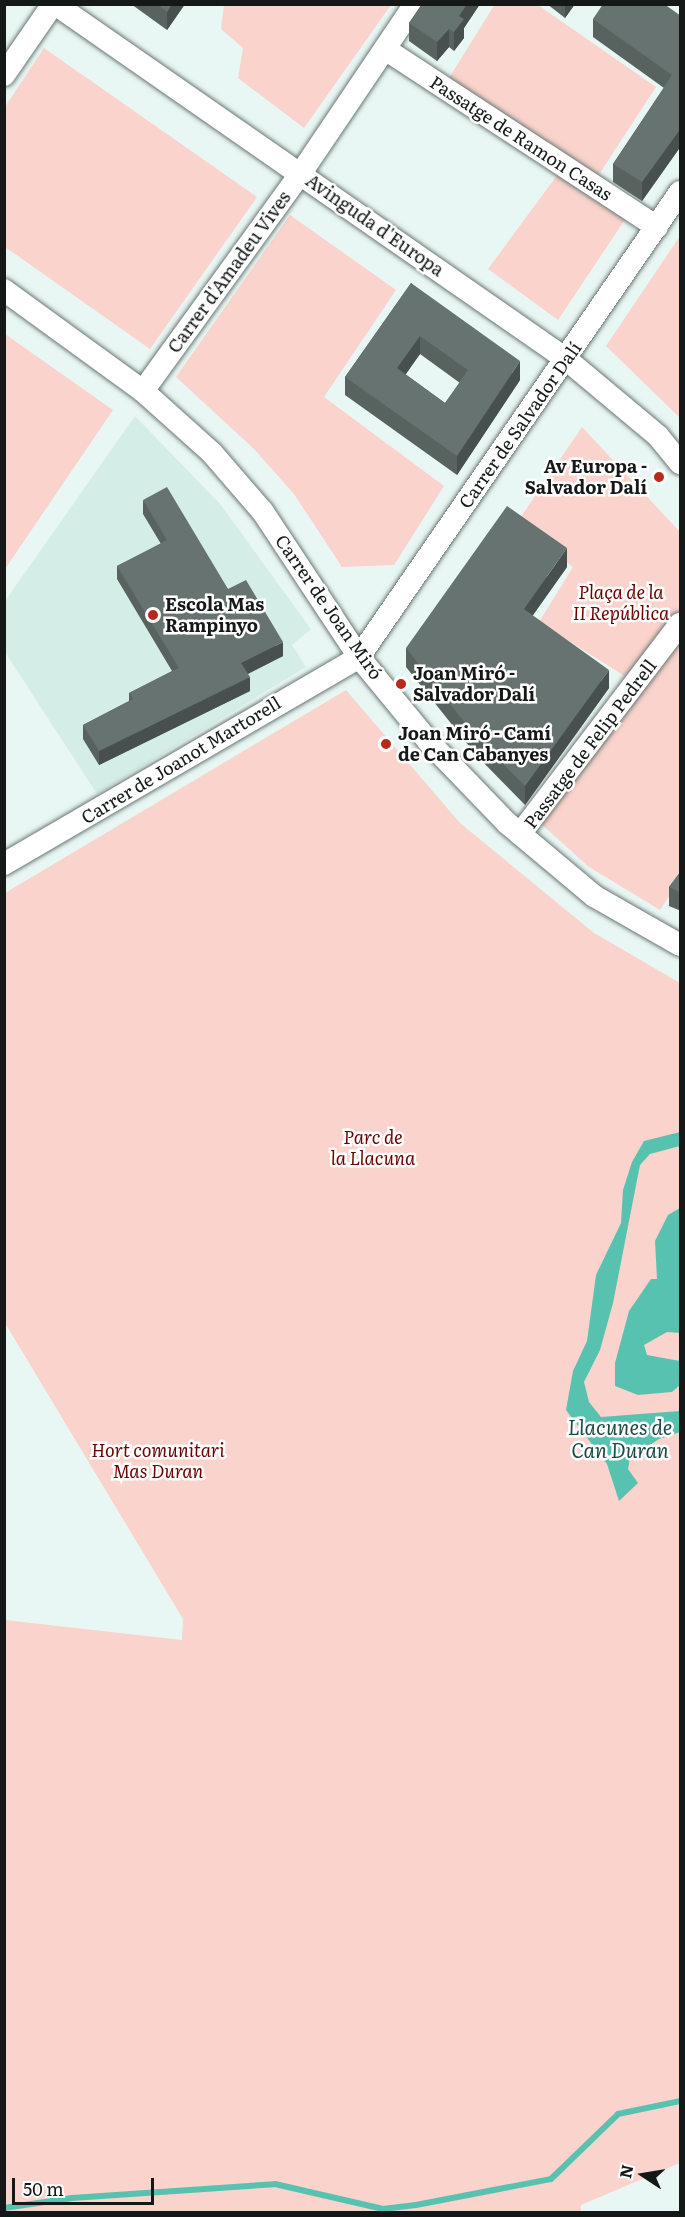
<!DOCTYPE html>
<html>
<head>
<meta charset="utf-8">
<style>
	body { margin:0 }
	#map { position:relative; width:685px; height:2217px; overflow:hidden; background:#e9f7f4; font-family:Literata,serif }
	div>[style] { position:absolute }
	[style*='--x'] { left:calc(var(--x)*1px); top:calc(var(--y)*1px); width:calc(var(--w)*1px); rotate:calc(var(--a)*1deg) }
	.built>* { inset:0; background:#d5ede7 }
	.green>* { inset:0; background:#f9d3cc }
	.water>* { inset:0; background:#58c2b0 }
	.stream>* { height:6px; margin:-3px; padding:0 3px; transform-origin:3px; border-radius:3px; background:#58c2b0 }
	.roads { filter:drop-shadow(0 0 2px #6a7774) drop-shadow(0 0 2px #6a7774) }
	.minor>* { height:22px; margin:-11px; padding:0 11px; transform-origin:11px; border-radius:11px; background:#fff }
	.wall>* { inset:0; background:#586360 }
	.shaded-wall>* { inset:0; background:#47504e }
	.building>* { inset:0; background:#667370 }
	.dots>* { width:16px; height:16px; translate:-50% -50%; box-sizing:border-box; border:3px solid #fff; border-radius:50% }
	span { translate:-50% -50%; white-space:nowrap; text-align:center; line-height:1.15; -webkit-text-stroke:5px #fff; paint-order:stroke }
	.street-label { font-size:18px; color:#141918 }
	.poi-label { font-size:18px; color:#141918; font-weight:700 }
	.right { translate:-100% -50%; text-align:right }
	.left { translate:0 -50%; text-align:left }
	.park-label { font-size:18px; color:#680300; font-style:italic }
	.water-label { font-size:20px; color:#1b4a42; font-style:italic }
	.frame { position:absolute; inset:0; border:6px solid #141918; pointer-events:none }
	.north { position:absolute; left:613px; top:2145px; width:60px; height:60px; -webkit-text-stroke:4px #fff; paint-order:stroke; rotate:282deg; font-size:16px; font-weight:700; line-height:24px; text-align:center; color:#141918 }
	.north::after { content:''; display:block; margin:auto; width:21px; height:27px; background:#141918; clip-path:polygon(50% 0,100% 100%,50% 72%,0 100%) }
	.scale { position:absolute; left:12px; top:2178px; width:142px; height:27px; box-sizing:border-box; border:3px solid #141918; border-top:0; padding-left:8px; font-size:18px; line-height:21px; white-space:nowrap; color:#141918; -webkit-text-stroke:4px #fff; paint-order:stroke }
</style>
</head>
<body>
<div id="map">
	<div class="built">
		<i style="clip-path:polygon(135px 416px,221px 505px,311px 629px,292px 645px,306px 667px,97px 794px,5px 652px,5px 601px)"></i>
	</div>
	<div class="green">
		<i style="clip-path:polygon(495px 4px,538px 5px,656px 87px,596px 179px,634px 206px,558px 320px,488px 269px,558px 174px,449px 78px)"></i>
		<i style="clip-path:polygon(224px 5px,224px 4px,391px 5px,304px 128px,238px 78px,243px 48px,221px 29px)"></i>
		<i style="clip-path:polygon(44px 48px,257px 197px,150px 349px,5px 247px,5px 107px)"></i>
		<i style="clip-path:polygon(290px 215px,396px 290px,324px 397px,444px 486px,394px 565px,342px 567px,294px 494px,254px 449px,176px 377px)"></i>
		<i style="clip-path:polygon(680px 236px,680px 418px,606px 346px)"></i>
		<i style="clip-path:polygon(5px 334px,113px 410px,5px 569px)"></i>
		<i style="clip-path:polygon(582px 427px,680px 532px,680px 880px,660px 910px,589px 867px,528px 812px,626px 677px,539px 622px,573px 567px,516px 524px)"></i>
		<i style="clip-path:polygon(346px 690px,460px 823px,594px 933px,680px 983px,680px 2163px,581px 2205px,581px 2212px,5px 2212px,5px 1620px,182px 1640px,183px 1619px,5px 1323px,5px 893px)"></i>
	</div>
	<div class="water">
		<i style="clip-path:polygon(680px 1132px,680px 1146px,650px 1154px,640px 1165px,613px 1303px,600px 1350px,584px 1382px,589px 1402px,601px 1417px,680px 1411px,680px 1432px,659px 1439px,630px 1458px,628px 1469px,638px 1483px,619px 1501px,607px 1464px,566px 1410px,573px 1371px,587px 1341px,596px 1275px,621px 1223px,623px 1190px,632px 1162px,644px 1141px)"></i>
		<i style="clip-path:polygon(680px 1208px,680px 1333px,667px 1332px,644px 1345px,647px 1355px,680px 1361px,680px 1385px,672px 1392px,638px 1395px,615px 1386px,615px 1363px,629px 1311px,651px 1279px,657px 1279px,655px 1241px,668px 1215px)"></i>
	</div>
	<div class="stream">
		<i style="--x:4;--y:2208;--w:69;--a:-8.4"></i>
		<i style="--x:72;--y:2198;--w:203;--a:-3.9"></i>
		<i style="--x:275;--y:2184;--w:111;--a:13"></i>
		<i style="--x:383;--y:2209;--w:33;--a:-7"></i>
		<i style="--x:416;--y:2205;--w:137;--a:-10.9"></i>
		<i style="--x:551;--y:2179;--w:93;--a:-44.1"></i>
		<i style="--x:618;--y:2114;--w:63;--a:-11.8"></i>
	</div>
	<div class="roads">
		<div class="minor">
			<i style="--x:55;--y:4;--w:622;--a:34.79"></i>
			<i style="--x:566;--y:359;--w:120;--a:39.9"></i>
			<i style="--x:658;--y:436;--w:35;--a:51"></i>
			<i style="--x:385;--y:49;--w:325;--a:33.2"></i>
			<i style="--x:4;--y:75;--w:86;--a:-55.4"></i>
			<i style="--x:4;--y:290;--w:172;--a:36"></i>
			<i style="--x:143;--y:391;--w:93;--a:41.9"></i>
			<i style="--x:212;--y:453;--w:78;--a:49.2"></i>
			<i style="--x:263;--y:512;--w:174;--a:56.5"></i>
			<i style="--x:359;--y:657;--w:110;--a:50.5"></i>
			<i style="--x:429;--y:742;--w:112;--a:46.1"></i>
			<i style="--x:507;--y:823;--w:114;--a:40"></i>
			<i style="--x:594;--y:896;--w:99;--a:29.7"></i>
			<i style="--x:143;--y:391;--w:269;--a:-54.1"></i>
			<i style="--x:301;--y:173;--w:204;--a:-56"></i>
			<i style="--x:520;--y:834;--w:264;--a:-52.7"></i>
			<i style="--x:4;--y:864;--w:411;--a:-30.2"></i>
			<i style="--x:359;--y:657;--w:565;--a:-55.38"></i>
		</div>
	</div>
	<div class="wall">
		<i style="clip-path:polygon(131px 4px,185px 4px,167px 30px)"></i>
		<i style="clip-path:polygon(422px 4px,480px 4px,464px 28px,464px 38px,454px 51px,449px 47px,437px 61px,409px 41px,409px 23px)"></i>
		<i style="clip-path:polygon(547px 4px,575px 4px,565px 18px)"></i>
		<i style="clip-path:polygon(681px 16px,681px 146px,642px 201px,613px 182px,613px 164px,664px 88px,593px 37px,593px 19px)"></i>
		<i style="clip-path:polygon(evenodd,411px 283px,520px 380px,457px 475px,345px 395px,345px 377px,411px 283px,420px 354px,460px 383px,445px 403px,405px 374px,420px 354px)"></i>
		<i style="clip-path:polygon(143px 500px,228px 589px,283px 656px,248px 674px,250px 691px,99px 765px,83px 739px,83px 725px,129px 701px,129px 693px,172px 671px,117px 579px,117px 566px,161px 544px,143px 514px)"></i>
		<i style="clip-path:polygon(567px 567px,532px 616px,609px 688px,525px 805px,477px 756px,406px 667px,406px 648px)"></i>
		<i style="clip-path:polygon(681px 871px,681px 911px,669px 906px,669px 887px)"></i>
	</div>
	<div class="shaded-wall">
		<i style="clip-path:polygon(172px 4px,185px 4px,167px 30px,167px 12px)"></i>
		<i style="clip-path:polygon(467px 4px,480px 4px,464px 28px,464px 38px,454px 51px,454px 32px,459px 16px)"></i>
		<i style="clip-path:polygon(565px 4px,575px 4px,565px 18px)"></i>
		<i style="clip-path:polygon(449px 29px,449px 47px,437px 61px,437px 42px)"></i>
		<i style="clip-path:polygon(681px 128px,681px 146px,642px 201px,642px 182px)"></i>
		<i style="clip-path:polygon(420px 336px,420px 354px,397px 387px,397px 368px)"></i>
		<i style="clip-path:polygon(520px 361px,520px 380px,457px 475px,457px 456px)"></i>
		<i style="clip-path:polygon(567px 548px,567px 567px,524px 628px,524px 609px)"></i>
		<i style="clip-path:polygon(283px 642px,283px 656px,241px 677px,241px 663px)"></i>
		<i style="clip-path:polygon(609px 670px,609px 688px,525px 805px,525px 786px)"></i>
		<i style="clip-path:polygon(250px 677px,250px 691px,99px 765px,99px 751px)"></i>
	</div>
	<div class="building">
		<i style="clip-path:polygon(157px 4px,172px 4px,167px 12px)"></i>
		<i style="clip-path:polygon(422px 4px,467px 4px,459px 16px,464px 19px,454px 32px,449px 29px,437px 42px,409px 23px)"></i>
		<i style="clip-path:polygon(603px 4px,664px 4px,681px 16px,681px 128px,642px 182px,613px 164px,672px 75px,593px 19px)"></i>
		<i style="clip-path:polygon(evenodd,411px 283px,520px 361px,457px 456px,345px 377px,411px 283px,420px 336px,468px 370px,445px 403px,397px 368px,420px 336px)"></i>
		<i style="clip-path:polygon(167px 487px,228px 589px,246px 580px,283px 642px,241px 663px,250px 677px,99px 751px,83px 725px,133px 699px,129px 693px,179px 668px,117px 566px,167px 540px,143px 500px)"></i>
		<i style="clip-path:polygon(507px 506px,567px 548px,524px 609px,609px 670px,525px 786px,477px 738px,406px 648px)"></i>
		<i style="clip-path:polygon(681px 871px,681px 893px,669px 887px)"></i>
	</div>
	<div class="dots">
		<i style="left:659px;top:477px;background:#b72a19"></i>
		<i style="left:153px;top:615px;background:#b72a19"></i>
		<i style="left:401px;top:684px;background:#b72a19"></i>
		<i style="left:386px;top:744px;background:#b72a19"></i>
	</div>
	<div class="street-label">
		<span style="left:521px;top:138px;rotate:33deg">Passatge de Ramon Casas</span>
		<span style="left:375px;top:225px;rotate:35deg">Avinguda d'Europa</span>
		<span style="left:229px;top:272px;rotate:-54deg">Carrer d'Amadeu Vives</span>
		<span style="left:520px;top:425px;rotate:-55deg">Carrer de Salvador Dalí</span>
		<span style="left:329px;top:607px;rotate:55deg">Carrer de Joan Miró</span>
		<span style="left:590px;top:744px;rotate:-53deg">Passatge de Felip Pedrell</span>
		<span style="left:181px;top:760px;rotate:-31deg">Carrer de Joanot Martorell</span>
	</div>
	<div class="poi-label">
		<span class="right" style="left:647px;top:477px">Av Europa -<br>Salvador Dalí</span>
		<span class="left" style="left:165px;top:615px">Escola Mas<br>Rampinyo</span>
		<span class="left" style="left:413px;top:684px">Joan Miró -<br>Salvador Dalí</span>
		<span class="left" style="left:398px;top:744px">Joan Miró - Camí<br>de Can Cabanyes</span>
	</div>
	<div class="park-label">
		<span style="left:621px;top:603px">Plaça de la<br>II República</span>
		<span style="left:373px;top:1148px">Parc de<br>la Llacuna</span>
		<span style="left:158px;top:1461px">Hort comunitari<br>Mas Duran</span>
	</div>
	<div class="water-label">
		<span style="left:620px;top:1438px">Llacunes de<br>Can Duran</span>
	</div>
	<div class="frame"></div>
	<div class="north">N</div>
	<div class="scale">50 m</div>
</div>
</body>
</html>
